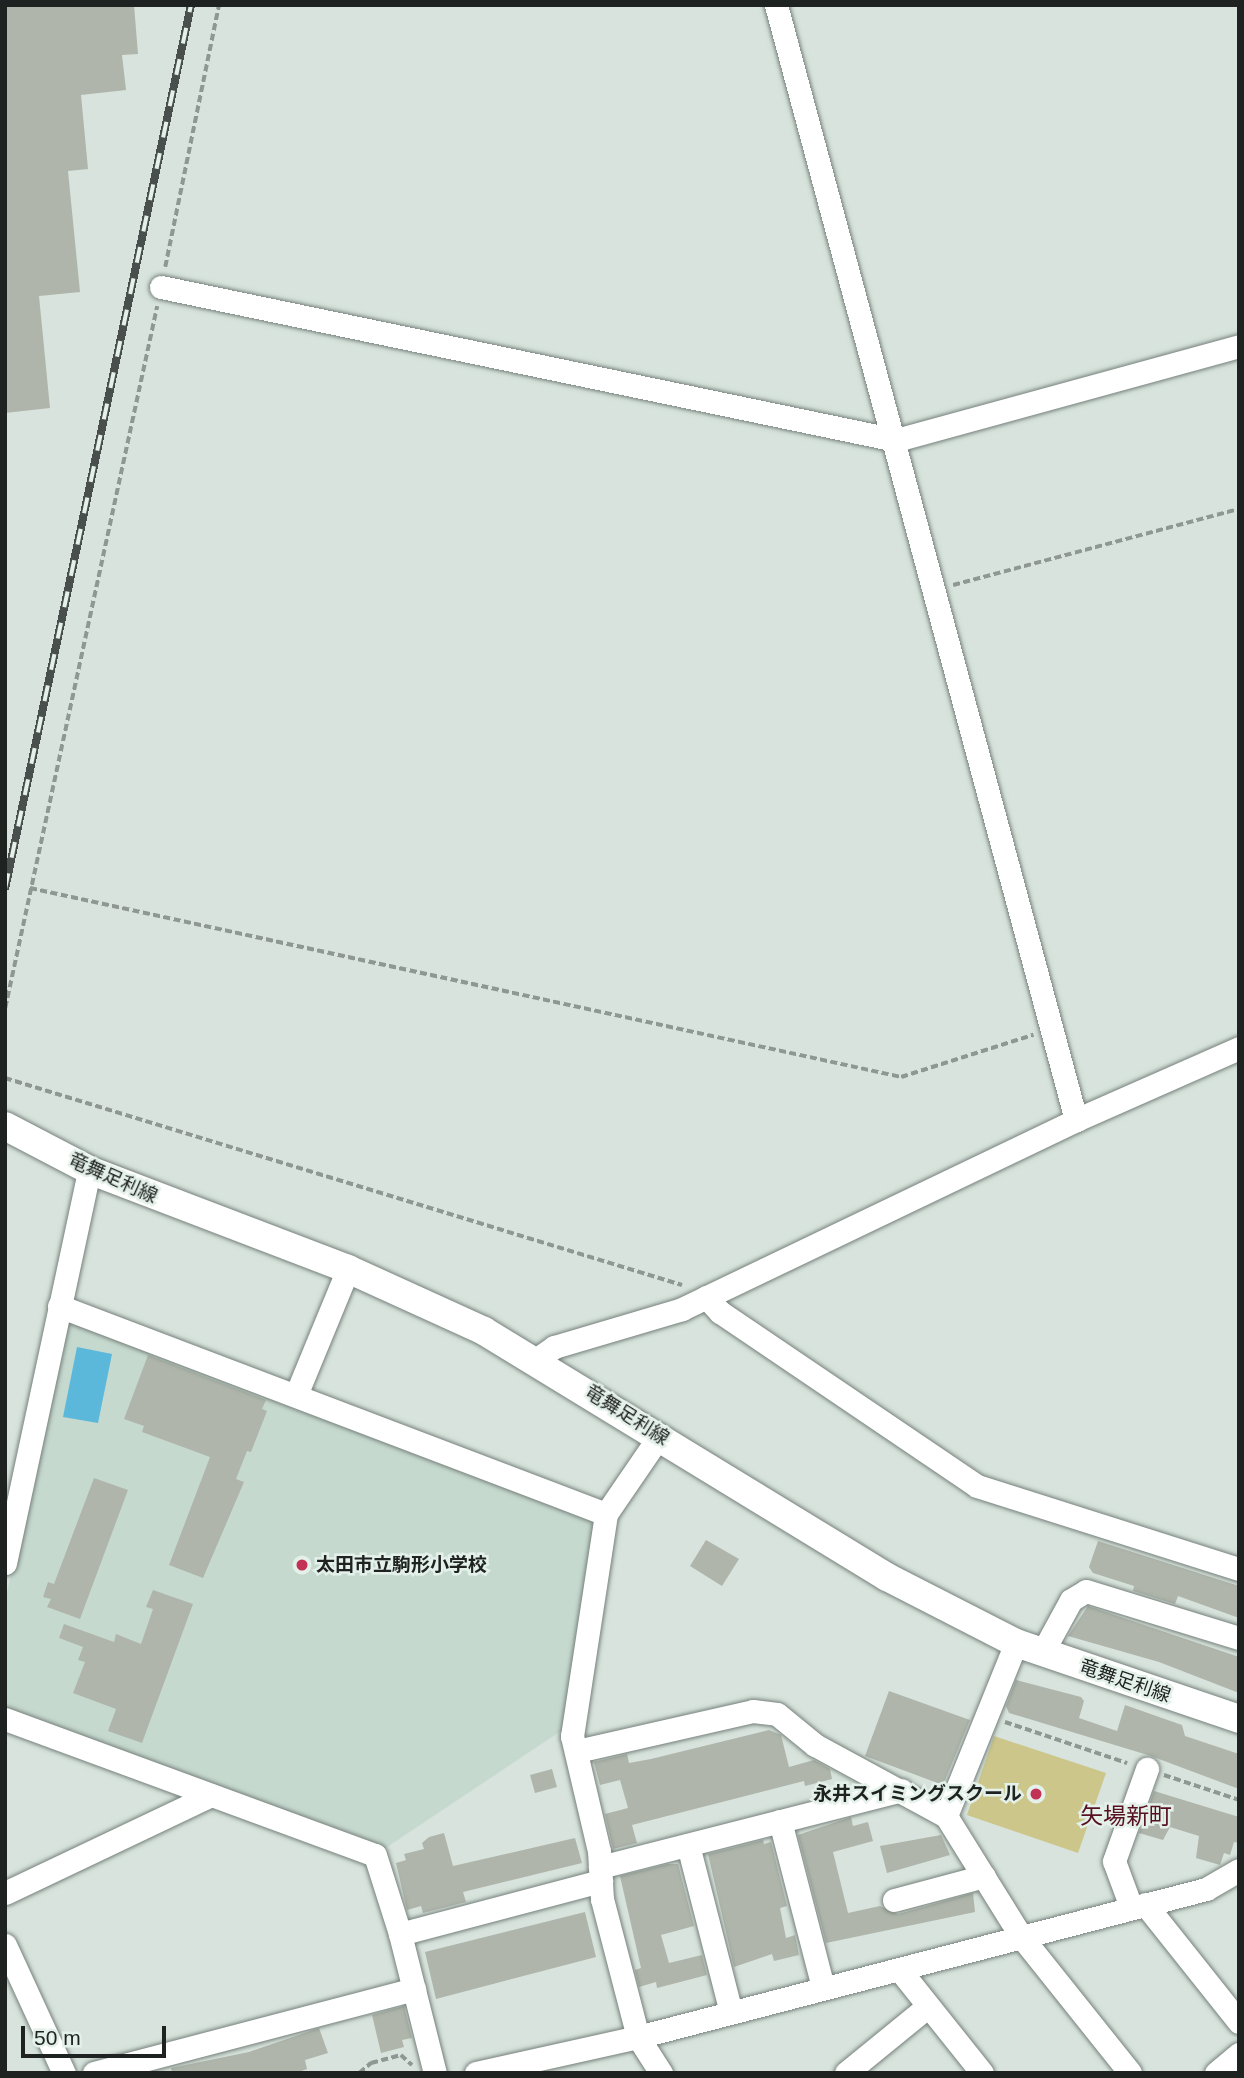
<!DOCTYPE html>
<html>
<head>
<meta charset="utf-8">
<style>
	body { margin:0 }
	#map { position:relative; width:1244px; height:2078px; overflow:hidden; background:#d7e3dc; font-family:Helvetica,"Noto Sans JP",sans-serif }
	div>[style] { position:absolute }
	[style*='--x'] { left:calc(var(--x)*1px); top:calc(var(--y)*1px); width:calc(var(--w)*1px); rotate:calc(var(--a)*1deg) }
	.built>* { inset:0; background:#c6d9cf }
	.green>* { inset:0; background:#ccc68b }
	.water>* { inset:0; background:#5bb8db }
	.building>* { inset:0; background:#afb5ab }
	.path>* { height:3.5px; margin-top:-1.75px; transform-origin:0; background:repeating-linear-gradient(90deg,#8e9792 0 7px,transparent 0 10.5px) }
	.roads { filter:drop-shadow(0 0 2px #76817b) drop-shadow(0 0 2px #76817b) }
	.minor>* { height:23px; margin:-11.5px; padding:0 11.5px; transform-origin:11.5px; border-radius:11.5px; background:#fff }
	.major>* { height:28px; margin:-14px; padding:0 14px; transform-origin:14px; border-radius:14px; background:#fff }
	.rail>* { height:8px; margin-top:-4px; transform-origin:0; background:repeating-linear-gradient(90deg,#e4f0ea 0 16px,#494f4c 0 32px); box-sizing:border-box; border-block:2px solid #494f4c }
	.dots>* { width:19px; height:19px; translate:-50% -50%; box-sizing:border-box; border:4px solid #e4f0ea; border-radius:50% }
	span { translate:-50% -50%; white-space:nowrap; text-align:center; line-height:1.15; -webkit-text-stroke:5px #e4f0ea; paint-order:stroke }
	.street-label { font-size:19px; color:#1e2220 }
	.poi-label { font-size:19px; color:#1e2220; font-weight:700 }
	.left { translate:0 -50%; text-align:left }
	.right { translate:-100% -50%; text-align:right }
	.quarter-label { font-size:23px; color:#561021 }
	.frame { position:absolute; inset:0; border:7px solid #1e2220; pointer-events:none }
	.scale { position:absolute; left:21px; top:2026px; width:145px; height:32px; box-sizing:border-box; border:4px solid #1e2220; border-top:0; padding-left:9px; font-size:21px; line-height:24px; white-space:nowrap; color:#1e2220; -webkit-text-stroke:5px #e4f0ea; paint-order:stroke }
</style>
</head>
<body>
<div id="map">
	<div class="built">
		<i style="clip-path:polygon(71px 1320px,585px 1515px,596px 1528px,564px 1729px,381px 1851px,5px 1713px,5px 1602px,65px 1324px)"></i>
	</div>
	<div class="green">
		<i style="clip-path:polygon(994px 1736px,1106px 1773px,1078px 1853px,967px 1815px)"></i>
	</div>
	<div class="water">
		<i style="clip-path:polygon(77px 1347px,112px 1354px,98px 1423px,63px 1417px)"></i>
	</div>
	<div class="building">
		<i style="clip-path:polygon(5px 5px,134px 5px,138px 54px,122px 55px,126px 90px,81px 95px,88px 169px,68px 171px,80px 292px,39px 296px,50px 408px,5px 413px)"></i>
		<i style="clip-path:polygon(148px 1355px,266px 1400px,262px 1409px,267px 1411px,251px 1452px,247px 1451px,236px 1479px,244px 1482px,203px 1578px,169px 1565px,210px 1457px,142px 1432px,144px 1426px,124px 1419px)"></i>
		<i style="clip-path:polygon(94px 1478px,128px 1490px,80px 1619px,47px 1607px,51px 1599px,43px 1597px,48px 1582px,54px 1584px)"></i>
		<i style="clip-path:polygon(706px 1540px,739px 1559px,722px 1586px,690px 1566px)"></i>
		<i style="clip-path:polygon(1098px 1541px,1239px 1586px,1239px 1618px,1178px 1596px,1175px 1604px,1133px 1591px,1134px 1586px,1093px 1573px,1089px 1567px)"></i>
		<i style="clip-path:polygon(153px 1590px,193px 1604px,142px 1743px,108px 1731px,116px 1709px,73px 1693px,85px 1662px,78px 1660px,83px 1647px,59px 1638px,64px 1624px,114px 1642px,116px 1634px,141px 1644px,153px 1609px,146px 1607px)"></i>
		<i style="clip-path:polygon(1088px 1606px,1239px 1657px,1239px 1693px,1159px 1662px,1068px 1636px)"></i>
		<i style="clip-path:polygon(1016px 1680px,1081px 1697px,1084px 1701px,1079px 1718px,1117px 1731px,1125px 1705px,1182px 1725px,1185px 1736px,1239px 1754px,1239px 1789px,1151px 1756px,1009px 1713px,1006px 1706px)"></i>
		<i style="clip-path:polygon(889px 1691px,970px 1720px,943px 1785px,865px 1756px)"></i>
		<i style="clip-path:polygon(769px 1730px,781px 1735px,789px 1767px,814px 1760px,830px 1769px,832px 1779px,805px 1786px,804px 1781px,632px 1825px,637px 1843px,613px 1849px,605px 1814px,628px 1808px,620px 1780px,600px 1785px,594px 1762px,627px 1754px,629px 1763px,651px 1759px)"></i>
		<i style="clip-path:polygon(552px 1769px,557px 1787px,535px 1793px,530px 1775px)"></i>
		<i style="clip-path:polygon(1154px 1791px,1239px 1817px,1239px 1843px,1234px 1842px,1230px 1855px,1224px 1853px,1220px 1865px,1196px 1858px,1199px 1836px,1170px 1827px,1163px 1840px,1139px 1833px)"></i>
		<i style="clip-path:polygon(851px 1817px,853px 1826px,868px 1822px,873px 1841px,833px 1852px,848px 1913px,880px 1906px,898px 1914px,973px 1893px,975px 1912px,826px 1943px,798px 1835px)"></i>
		<i style="clip-path:polygon(444px 1833px,453px 1866px,575px 1838px,582px 1863px,463px 1892px,466px 1902px,423px 1913px,421px 1906px,407px 1910px,396px 1863px,406px 1860px,404px 1854px,424px 1849px,422px 1843px,429px 1837px)"></i>
		<i style="clip-path:polygon(941px 1835px,950px 1855px,887px 1873px,880px 1846px)"></i>
		<i style="clip-path:polygon(763px 1840px,764px 1844px,771px 1842px,787px 1906px,780px 1908px,786px 1938px,795px 1935px,799px 1955px,774px 1961px,772px 1954px,734px 1967px,708px 1854px)"></i>
		<i style="clip-path:polygon(668px 1864px,678px 1864px,694px 1926px,661px 1935px,669px 1963px,702px 1955px,707px 1975px,657px 1988px,656px 1982px,639px 1987px,635px 1970px,641px 1968px,620px 1876px)"></i>
		<i style="clip-path:polygon(585px 1912px,596px 1957px,436px 1999px,425px 1952px)"></i>
		<i style="clip-path:polygon(404px 2006px,412px 2038px,402px 2040px,404px 2047px,381px 2053px,372px 2015px)"></i>
		<i style="clip-path:polygon(319px 2028px,328px 2053px,305px 2060px,307px 2069px,296px 2073px,172px 2073px,171px 2068px,249px 2052px)"></i>
	</div>
	<div class="path">
		<i style="--x:165;--y:267;--w:268;--a:-78.4"></i>
		<i style="--x:953;--y:585;--w:296;--a:-14.9"></i>
		<i style="--x:30;--y:888;--w:891;--a:12.24"></i>
		<i style="--x:901;--y:1077;--w:139;--a:-17.7"></i>
		<i style="--x:5;--y:1008;--w:718;--a:-77.78"></i>
		<i style="--x:5;--y:1078;--w:708;--a:17"></i>
		<i style="--x:1005;--y:1722;--w:129;--a:18.6"></i>
		<i style="--x:1164;--y:1775;--w:79;--a:18.4"></i>
		<i style="--x:359;--y:2073;--w:16;--a:-40"></i>
		<i style="--x:371;--y:2063;--w:31;--a:-15"></i>
		<i style="--x:401;--y:2055;--w:15;--a:42"></i>
	</div>
	<div class="roads">
		<div class="minor">
			<i style="--x:776;--y:5;--w:1155;--a:74.94"></i>
			<i style="--x:161;--y:287;--w:751;--a:11.76"></i>
			<i style="--x:896;--y:440;--w:356;--a:-15.3"></i>
			<i style="--x:706;--y:1297;--w:21;--a:47"></i>
			<i style="--x:720;--y:1312;--w:310;--a:34.1"></i>
			<i style="--x:977;--y:1486;--w:275;--a:17.6"></i>
			<i style="--x:59;--y:1306;--w:585;--a:20.82"></i>
			<i style="--x:537;--y:1359;--w:21;--a:-35"></i>
			<i style="--x:554;--y:1347;--w:134;--a:-16.5"></i>
			<i style="--x:682;--y:1309;--w:437;--a:-25.6"></i>
			<i style="--x:1076;--y:1120;--w:178;--a:-23.8"></i>
			<i style="--x:296;--y:1395;--w:136;--a:-67.6"></i>
			<i style="--x:660;--y:1435;--w:96;--a:124.4"></i>
			<i style="--x:606;--y:1514;--w:225;--a:98.7"></i>
			<i style="--x:572;--y:1736;--w:118;--a:76.8"></i>
			<i style="--x:599;--y:1851;--w:48;--a:86.4"></i>
			<i style="--x:602;--y:1899;--w:143;--a:75.4"></i>
			<i style="--x:638;--y:2037;--w:43;--a:57.4"></i>
			<i style="--x:5;--y:1563;--w:402;--a:-77.9"></i>
			<i style="--x:1042;--y:1653;--w:60;--a:-61.3"></i>
			<i style="--x:1071;--y:1600;--w:17;--a:-31"></i>
			<i style="--x:1086;--y:1591;--w:160;--a:17.1"></i>
			<i style="--x:5;--y:1719;--w:394;--a:20.2"></i>
			<i style="--x:375;--y:1855;--w:83;--a:72.4"></i>
			<i style="--x:400;--y:1934;--w:143;--a:75.9"></i>
			<i style="--x:577;--y:1751;--w:180;--a:-12.8"></i>
			<i style="--x:753;--y:1711;--w:24;--a:7"></i>
			<i style="--x:777;--y:1714;--w:49;--a:39.2"></i>
			<i style="--x:815;--y:1745;--w:149;--a:28.5"></i>
			<i style="--x:946;--y:1816;--w:140;--a:58.1"></i>
			<i style="--x:1020;--y:1935;--w:176;--a:51.4"></i>
			<i style="--x:946;--y:1816;--w:187;--a:-68"></i>
			<i style="--x:780;--y:1821;--w:171;--a:75.5"></i>
			<i style="--x:688;--y:1845;--w:172;--a:75.6"></i>
			<i style="--x:600;--y:1867;--w:311;--a:-14.3"></i>
			<i style="--x:5;--y:1893;--w:228;--a:-25.4"></i>
			<i style="--x:894;--y:1900;--w:93;--a:-14.9"></i>
			<i style="--x:1145;--y:1904;--w:151;--a:51.5"></i>
			<i style="--x:1131;--y:1907;--w:49;--a:-110.3"></i>
			<i style="--x:1114;--y:1861;--w:98;--a:-70.3"></i>
			<i style="--x:400;--y:1934;--w:208;--a:-14.8"></i>
			<i style="--x:5;--y:1945;--w:141;--a:65.3"></i>
			<i style="--x:899;--y:1969;--w:133;--a:51.4"></i>
			<i style="--x:94;--y:2073;--w:331;--a:-14.7"></i>
			<i style="--x:476;--y:2073;--w:166;--a:-12.5"></i>
			<i style="--x:638;--y:2037;--w:587;--a:-14.6"></i>
			<i style="--x:1206;--y:1889;--w:38;--a:-30"></i>
			<i style="--x:846;--y:2073;--w:104;--a:-39.2"></i>
			<i style="--x:1216;--y:2073;--w:30;--a:-40"></i>
		</div>
		<div class="major">
			<i style="--x:5;--y:1126;--w:95;--a:27.6"></i>
			<i style="--x:89;--y:1170;--w:277;--a:20.9"></i>
			<i style="--x:348;--y:1269;--w:149;--a:24.5"></i>
			<i style="--x:484;--y:1331;--w:472;--a:31.4"></i>
			<i style="--x:887;--y:1577;--w:145;--a:27.1"></i>
			<i style="--x:1016;--y:1643;--w:236;--a:18.8"></i>
		</div>
	</div>
	<div class="rail">
		<i style="--x:5;--y:889;--w:903;--a:-78.12"></i>
	</div>
	<div class="dots">
		<i style="left:302px;top:1565px;background:#c23254"></i>
		<i style="left:1036px;top:1794px;background:#c23254"></i>
	</div>
	<div class="street-label">
		<span style="left:113px;top:1178px;rotate:24deg">竜舞足利線</span>
		<span style="left:627px;top:1415px;rotate:32deg">竜舞足利線</span>
		<span style="left:1125px;top:1681px;rotate:19deg">竜舞足利線</span>
	</div>
	<div class="poi-label">
		<span class="left" style="left:316px;top:1565px">太田市立駒形小学校</span>
		<span class="right" style="left:1022px;top:1794px">永井スイミングスクール</span>
	</div>
	<div class="quarter-label">
		<span style="left:1126px;top:1816px">矢場新町</span>
	</div>
	<div class="frame"></div>
	<div class="scale">50 m</div>
</div>
</body>
</html>
